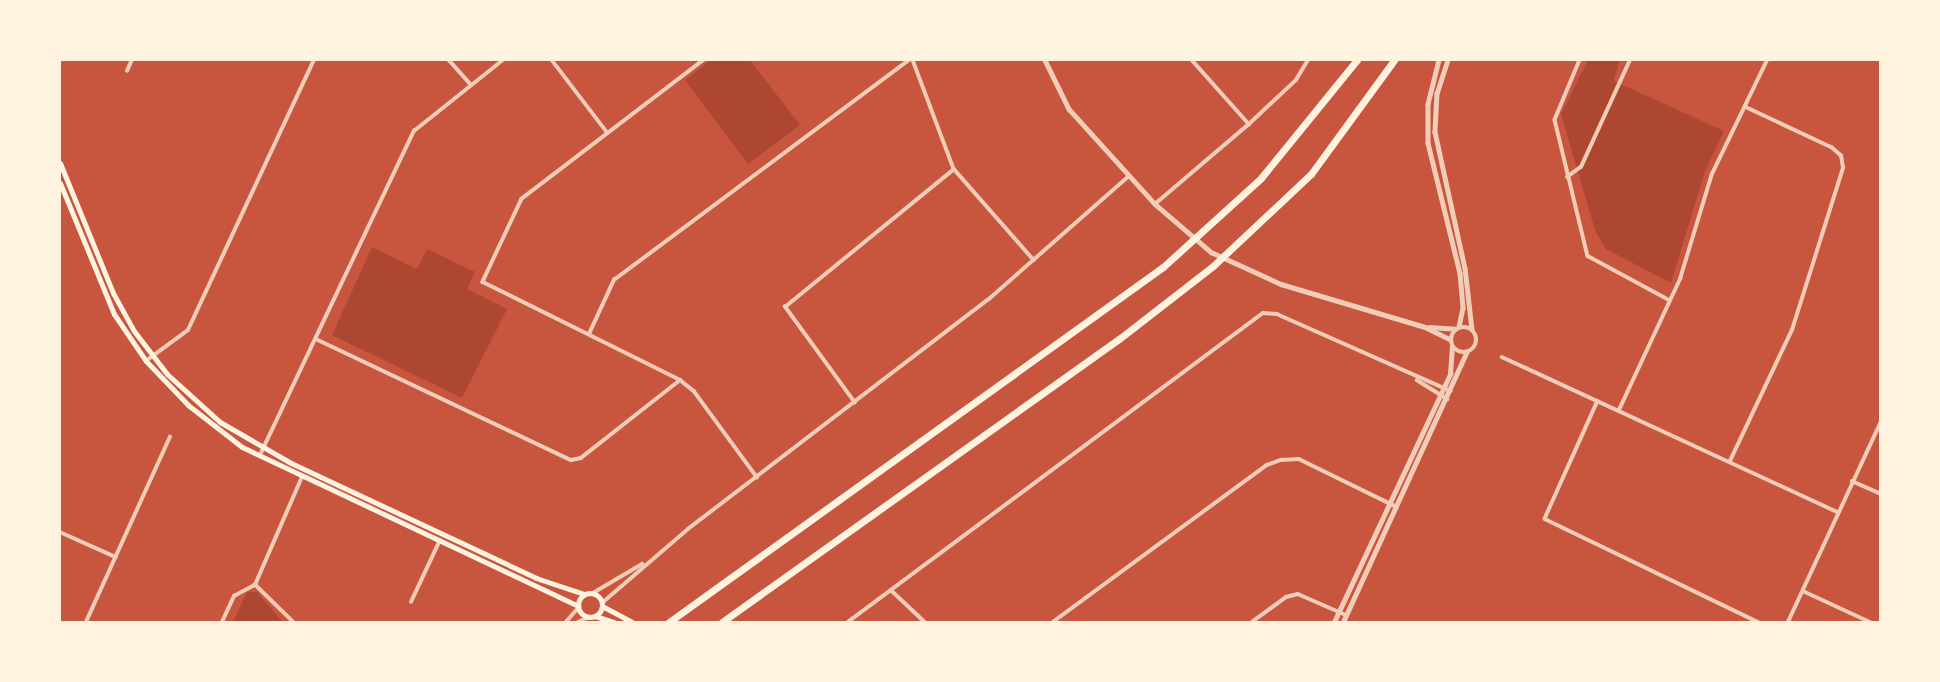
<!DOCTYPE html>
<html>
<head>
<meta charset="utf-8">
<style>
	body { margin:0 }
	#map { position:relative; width:1940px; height:682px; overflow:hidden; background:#c8553d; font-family:Georgia,serif }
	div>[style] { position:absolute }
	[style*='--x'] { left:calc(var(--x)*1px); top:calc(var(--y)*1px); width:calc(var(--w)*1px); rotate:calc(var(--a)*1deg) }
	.green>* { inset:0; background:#ae4732 }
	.minor>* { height:3.5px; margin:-1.75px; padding:0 1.75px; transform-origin:1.75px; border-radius:1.75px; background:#f1ccb7 }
	.tertiary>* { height:4.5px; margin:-2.25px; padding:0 2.25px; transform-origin:2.25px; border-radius:2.25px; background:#f1ccb7 }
	.tertiary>.ring { margin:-2.25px; padding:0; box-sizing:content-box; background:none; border:4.5px solid #f1ccb7; border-radius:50% }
	.secondary>* { height:5px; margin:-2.5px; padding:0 2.5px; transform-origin:2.5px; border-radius:2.5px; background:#fff3e0 }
	.secondary>.ring { margin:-2.5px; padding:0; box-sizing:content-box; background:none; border:5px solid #fff3e0; border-radius:50% }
	.motorway>* { height:7px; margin:-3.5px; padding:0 3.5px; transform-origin:3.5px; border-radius:3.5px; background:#fff3e0 }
	span { translate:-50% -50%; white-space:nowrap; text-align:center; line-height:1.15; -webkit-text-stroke:7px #fff3e0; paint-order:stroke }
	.frame { position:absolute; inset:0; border:61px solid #fff3e0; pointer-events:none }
</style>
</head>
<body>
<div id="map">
	<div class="green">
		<i style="clip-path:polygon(711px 60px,750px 60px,800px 125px,748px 164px,685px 80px)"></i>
		<i style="clip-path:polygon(1588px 60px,1619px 60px,1614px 81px,1724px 131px,1705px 171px,1671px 283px,1606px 249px,1595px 230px,1561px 114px)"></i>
		<i style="clip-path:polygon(372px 247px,417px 269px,427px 249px,475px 272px,467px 289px,507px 309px,462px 398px,332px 335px)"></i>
		<i style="clip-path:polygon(247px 592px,257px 592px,283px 622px,233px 622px)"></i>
	</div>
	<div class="minor">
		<i style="--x:449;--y:60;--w:31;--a:48"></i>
		<i style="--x:552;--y:60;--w:91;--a:52.6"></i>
		<i style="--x:704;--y:60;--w:229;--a:142.6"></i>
		<i style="--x:522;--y:199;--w:92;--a:115.2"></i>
		<i style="--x:483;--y:282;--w:220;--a:26.4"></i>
		<i style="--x:680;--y:380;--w:18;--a:38"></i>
		<i style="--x:694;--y:391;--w:107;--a:53.8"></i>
		<i style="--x:913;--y:60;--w:116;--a:69.4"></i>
		<i style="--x:954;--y:169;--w:121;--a:48.7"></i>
		<i style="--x:1192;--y:60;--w:86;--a:48.3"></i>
		<i style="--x:1580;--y:60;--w:65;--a:112.6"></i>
		<i style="--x:1555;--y:120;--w:140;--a:76.4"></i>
		<i style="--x:1588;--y:256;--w:92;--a:28.5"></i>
		<i style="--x:127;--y:71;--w:12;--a:-66"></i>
		<i style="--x:1567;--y:177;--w:17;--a:-36"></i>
		<i style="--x:1581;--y:167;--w:118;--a:-65.4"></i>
		<i style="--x:1155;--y:204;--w:123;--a:-40.4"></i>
		<i style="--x:1249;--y:124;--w:64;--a:-43.1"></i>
		<i style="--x:1296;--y:80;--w:23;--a:-59"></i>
		<i style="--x:589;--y:334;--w:60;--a:-65.2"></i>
		<i style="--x:614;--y:280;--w:368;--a:-36.7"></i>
		<i style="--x:316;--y:339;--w:282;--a:25.4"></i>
		<i style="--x:571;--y:460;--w:10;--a:-11"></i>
		<i style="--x:581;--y:458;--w:126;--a:-38.2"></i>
		<i style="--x:1502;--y:357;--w:370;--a:24.8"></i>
		<i style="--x:146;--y:361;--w:52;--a:-36.4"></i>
		<i style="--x:188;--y:330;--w:298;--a:-65"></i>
		<i style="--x:1417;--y:380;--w:36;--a:32"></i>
		<i style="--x:1598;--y:401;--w:129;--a:114.2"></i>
		<i style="--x:1545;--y:519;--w:237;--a:25.8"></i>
		<i style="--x:855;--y:403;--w:119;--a:-126.1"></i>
		<i style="--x:785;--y:307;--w:218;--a:-39.2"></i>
		<i style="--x:1619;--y:410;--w:145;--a:-65"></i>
		<i style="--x:1680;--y:279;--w:110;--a:-73.1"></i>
		<i style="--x:1712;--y:174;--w:127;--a:-64.2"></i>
		<i style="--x:260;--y:455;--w:359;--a:-64.6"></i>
		<i style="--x:414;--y:131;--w:114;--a:-38.6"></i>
		<i style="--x:1730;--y:461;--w:145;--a:-64.7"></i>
		<i style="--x:1792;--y:330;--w:170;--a:-72.5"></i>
		<i style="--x:1843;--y:168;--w:12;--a:-99"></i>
		<i style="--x:1841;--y:156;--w:12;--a:-138"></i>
		<i style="--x:1832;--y:148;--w:96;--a:-154.8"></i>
		<i style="--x:1852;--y:481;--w:32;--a:24"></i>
		<i style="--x:60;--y:532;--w:61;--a:24.1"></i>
		<i style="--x:891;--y:590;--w:47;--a:43.3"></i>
		<i style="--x:1803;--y:591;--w:74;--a:24.8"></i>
		<i style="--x:593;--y:593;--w:57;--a:-30.6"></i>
		<i style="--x:411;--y:602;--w:68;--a:-64.9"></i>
		<i style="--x:602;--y:603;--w:113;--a:-40.7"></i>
		<i style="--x:688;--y:529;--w:379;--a:-37.4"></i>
		<i style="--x:989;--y:299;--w:185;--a:-41.3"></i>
		<i style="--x:86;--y:622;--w:203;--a:-65.6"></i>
		<i style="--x:222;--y:622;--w:29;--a:-65"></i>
		<i style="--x:234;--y:596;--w:24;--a:-28"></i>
		<i style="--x:293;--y:622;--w:53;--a:-135.8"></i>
		<i style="--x:255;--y:585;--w:118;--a:-66.5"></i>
		<i style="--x:566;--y:622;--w:18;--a:-49"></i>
		<i style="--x:578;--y:622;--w:12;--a:-24"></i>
		<i style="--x:848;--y:622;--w:517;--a:-36.67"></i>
		<i style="--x:1263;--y:313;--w:14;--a:4"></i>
		<i style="--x:1277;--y:314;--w:190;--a:23.9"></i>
		<i style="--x:1053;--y:622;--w:265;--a:-36.3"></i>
		<i style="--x:1267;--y:465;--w:15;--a:-20"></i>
		<i style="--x:1281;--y:460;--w:18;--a:-3"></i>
		<i style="--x:1299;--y:459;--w:109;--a:26.1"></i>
		<i style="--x:1252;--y:622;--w:42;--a:-36.3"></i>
		<i style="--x:1286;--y:597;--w:12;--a:-14"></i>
		<i style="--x:1298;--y:594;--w:52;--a:23.6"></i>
		<i style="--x:1788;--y:622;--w:221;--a:-65.1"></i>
	</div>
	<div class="tertiary">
		<i style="--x:1045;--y:60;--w:55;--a:63.9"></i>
		<i style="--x:1069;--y:109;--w:128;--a:47.8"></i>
		<i style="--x:1155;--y:204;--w:74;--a:40.6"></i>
		<i style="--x:1211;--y:252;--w:77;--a:24.6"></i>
		<i style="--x:1281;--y:284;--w:150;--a:16.6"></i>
		<i style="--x:1425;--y:327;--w:28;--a:26"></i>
		<i style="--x:1439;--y:60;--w:45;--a:104"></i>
		<i style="--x:1428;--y:104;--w:39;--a:90"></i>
		<i style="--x:1428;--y:143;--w:134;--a:76.2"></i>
		<i style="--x:1460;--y:273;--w:35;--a:85"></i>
		<i style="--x:1463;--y:308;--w:19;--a:102"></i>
		<i style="--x:1448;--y:60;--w:35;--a:108"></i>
		<i style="--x:1437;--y:93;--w:39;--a:93"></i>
		<i style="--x:1435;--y:132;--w:139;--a:77.6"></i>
		<i style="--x:1465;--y:268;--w:61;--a:83.5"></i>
		<i class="ring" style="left:1451px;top:327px;width:21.5px;height:21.5px"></i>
		<i style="--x:1429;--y:327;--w:26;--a:4"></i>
		<i style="--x:1334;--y:622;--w:274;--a:-64.9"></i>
		<i style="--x:1450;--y:374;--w:27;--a:-86"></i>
		<i style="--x:1343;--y:622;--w:296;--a:-65.4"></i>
	</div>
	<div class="secondary">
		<i style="--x:60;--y:163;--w:140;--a:67.8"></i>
		<i style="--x:113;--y:293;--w:43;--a:61.1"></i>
		<i style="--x:134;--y:331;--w:54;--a:52.5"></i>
		<i style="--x:167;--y:374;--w:72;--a:42.2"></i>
		<i style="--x:220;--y:422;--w:82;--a:30"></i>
		<i style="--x:291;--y:463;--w:271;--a:25.1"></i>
		<i style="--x:536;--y:578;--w:51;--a:18.4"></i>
		<i style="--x:60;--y:183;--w:142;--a:67.6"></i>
		<i style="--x:114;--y:314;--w:57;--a:55.8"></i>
		<i style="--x:146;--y:361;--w:61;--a:46.3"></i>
		<i style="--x:188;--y:405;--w:68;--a:37.9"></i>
		<i style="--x:242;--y:447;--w:372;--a:25.3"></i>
		<i class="ring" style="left:578px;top:593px;width:19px;height:19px"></i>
		<i style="--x:602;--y:606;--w:34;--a:28"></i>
		<i style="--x:595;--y:616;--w:20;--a:18"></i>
	</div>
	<div class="motorway">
		<i style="--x:669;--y:622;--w:608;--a:-35.7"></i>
		<i style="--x:1163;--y:267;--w:132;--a:-42.2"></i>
		<i style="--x:1261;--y:178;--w:152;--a:-50.9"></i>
		<i style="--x:722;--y:622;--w:488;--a:-35.5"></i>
		<i style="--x:1119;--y:339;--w:119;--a:-37.8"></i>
		<i style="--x:1213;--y:266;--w:134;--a:-43.2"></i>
		<i style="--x:1311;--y:174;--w:141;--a:-53.9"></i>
	</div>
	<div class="frame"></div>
</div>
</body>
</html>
